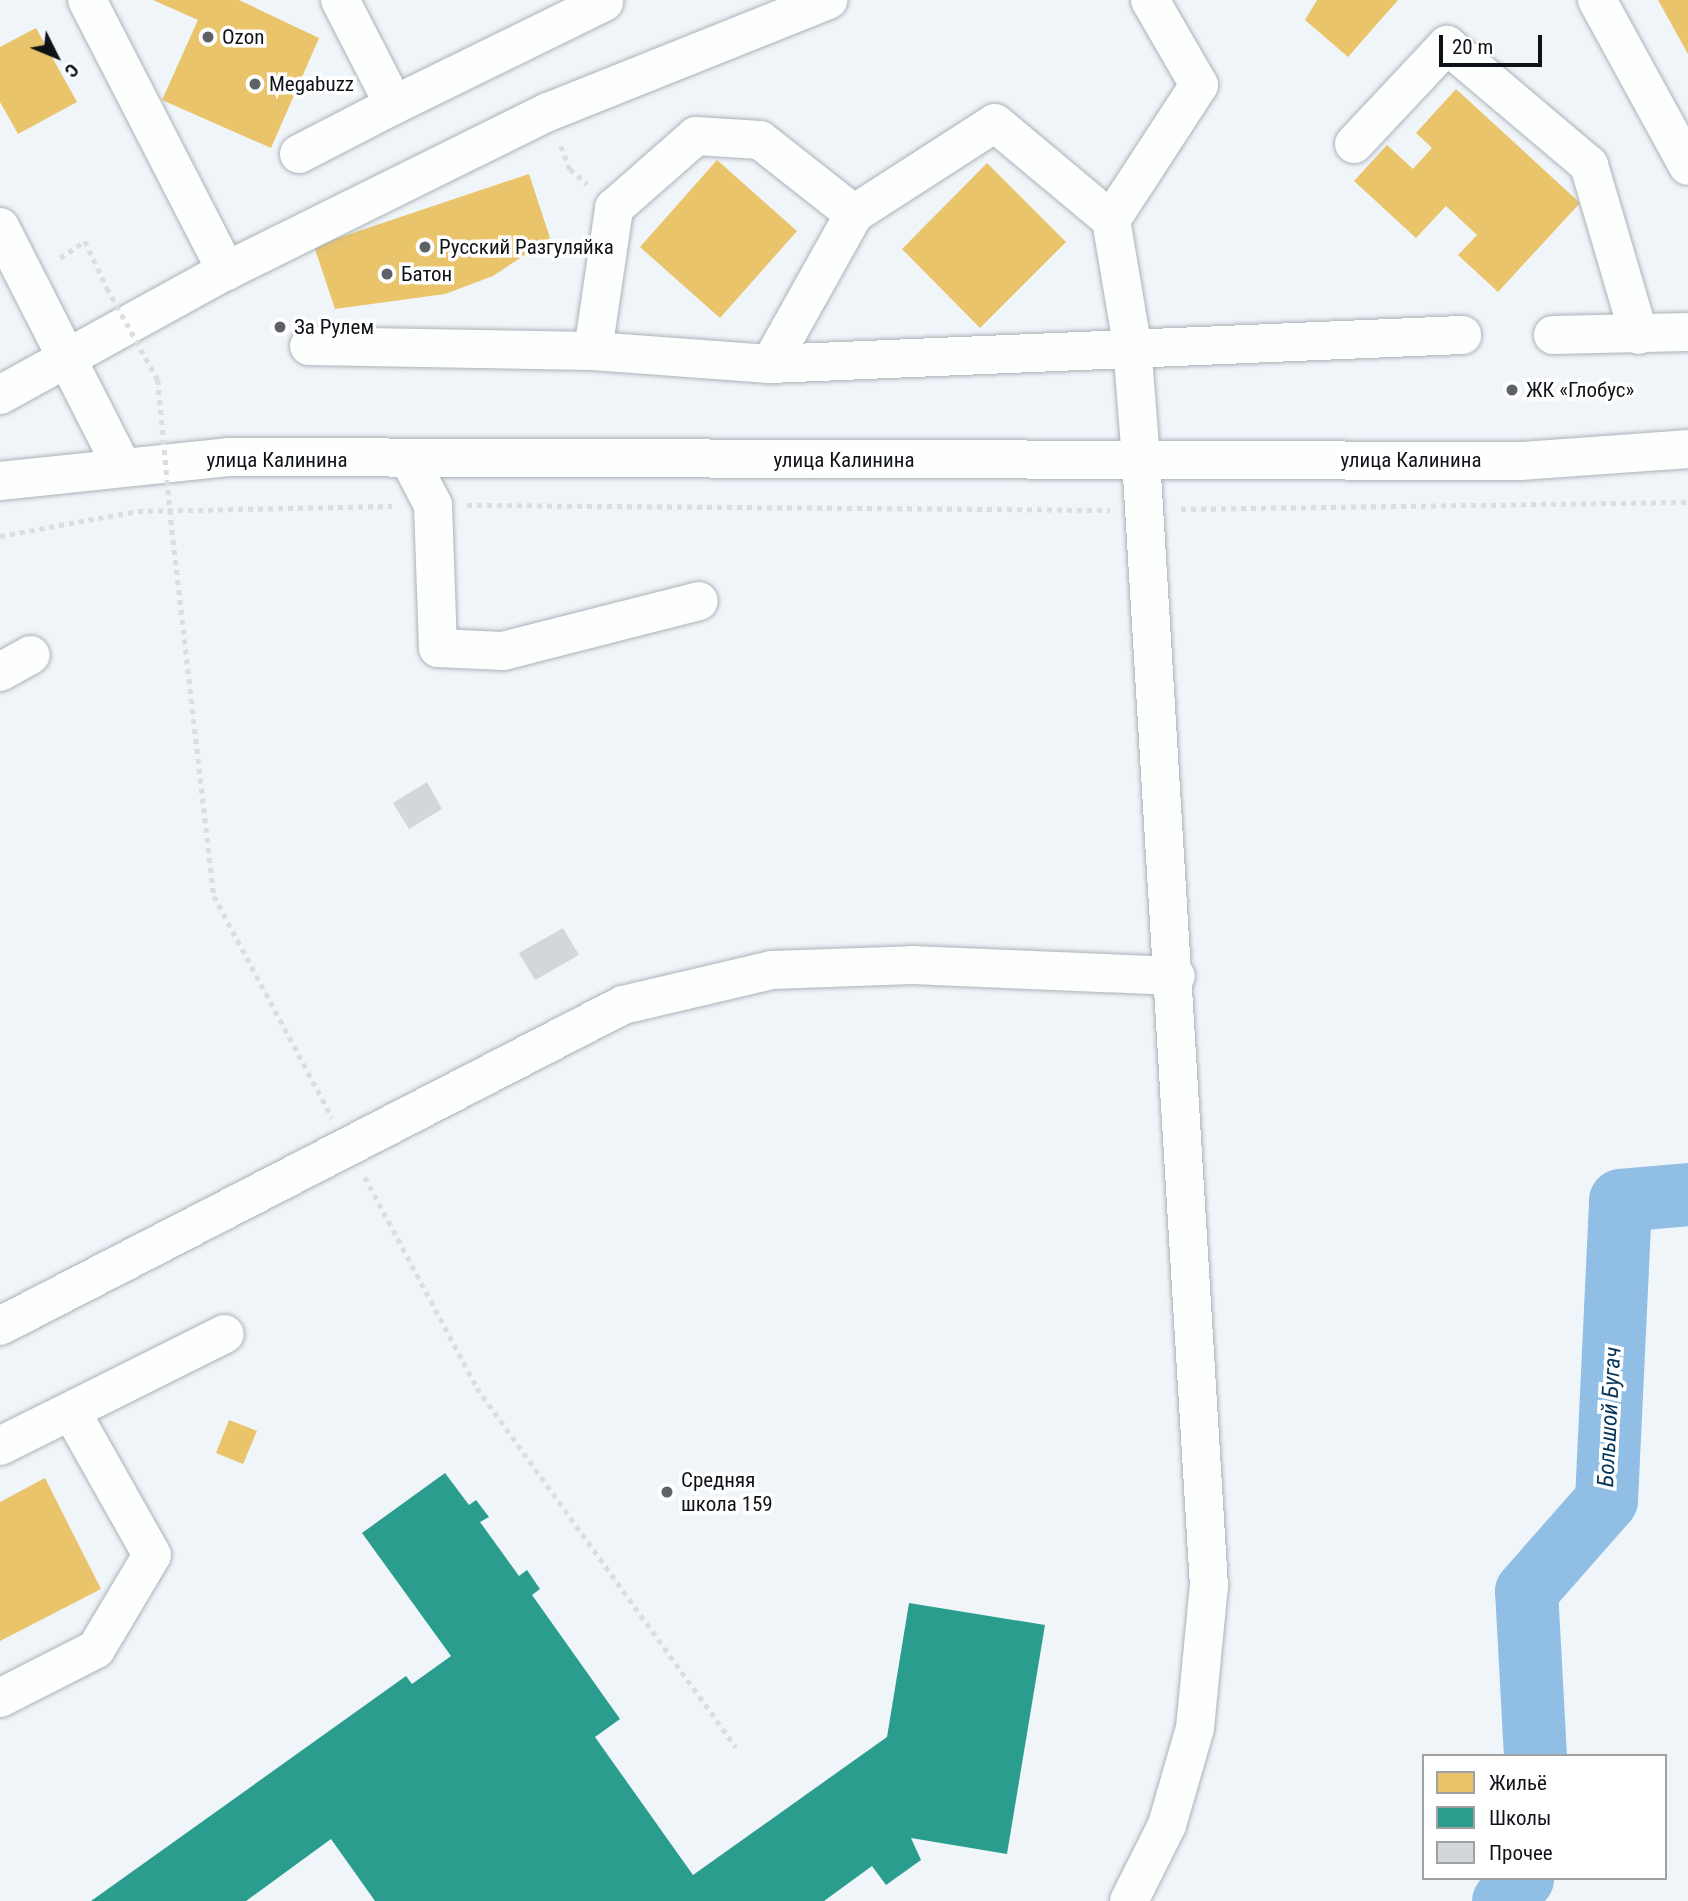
<!DOCTYPE html>
<html>
<head>
<meta charset="utf-8">
<style>
	body { margin:0 }
	#map { position:relative; width:1688px; height:1901px; overflow:hidden; background:#f0f5fa; font-family:"Roboto Condensed",sans-serif }
	div>[style] { position:absolute }
	[style*='--x'] { left:calc(var(--x)*1px); top:calc(var(--y)*1px); width:calc(var(--w)*1px); rotate:calc(var(--a)*1deg) }
	.homes>* { inset:0; background:#e9c46a }
	.schools>* { inset:0; background:#2a9d8f }
	.river>* { height:63px; margin:-31.5px; padding:0 31.5px; transform-origin:31.5px; border-radius:31.5px; background:#91bee4 }
	.building>* { inset:0; background:#d2d7db }
	.path>* { height:4.5px; margin-top:-2.25px; transform-origin:0; background:repeating-linear-gradient(90deg,#dcddde 0 5px,transparent 0 10px) }
	.roads { filter:drop-shadow(0 0 2px #adb2b7) drop-shadow(0 0 2px #adb2b7) }
	.minor>* { height:38px; margin:-19px; padding:0 19px; transform-origin:19px; border-radius:19px; background:#fdfefe }
	.major>* { height:38px; margin:-19px; padding:0 19px; transform-origin:19px; border-radius:19px; background:#fdfefe }
	.path-bridge>* { height:4.5px; margin-top:-2.25px; transform-origin:0; background:repeating-linear-gradient(90deg,#dcddde 0 5px,transparent 0 10px) }
	.dots>* { width:19px; height:19px; translate:-50% -50%; box-sizing:border-box; border:4px solid #fff; border-radius:50% }
	span { translate:-50% -50%; white-space:nowrap; text-align:center; line-height:1.15; -webkit-text-stroke:7px #fff; paint-order:stroke }
	.poi-label { font-size:21px; color:#0f1318 }
	.left { translate:0 -50%; text-align:left }
	.street-label { font-size:21px; color:#0f1318 }
	.water-label { font-size:23px; color:#053659; font-style:italic }
	.legend { position:absolute; left:1422px; top:1754px; width:245px; height:126px; box-sizing:border-box; background:#fff; border:2px solid #9fa1a3; margin:0; padding:9px 12px; list-style:none; font-size:21px; color:#0f1318 }
	.legend li { display:flex; align-items:center; gap:14px; height:35px }
	.legend b { width:35px; border:2px solid #9fa1a3 }
	.north { position:absolute; left:21px; top:21px; width:70px; height:70px; -webkit-text-stroke:5px #fff; paint-order:stroke; rotate:133deg; font-size:19px; font-weight:700; line-height:28px; text-align:center; color:#0f1318 }
	.north::after { content:''; display:block; margin:auto; width:24px; height:32px; background:#0f1318; clip-path:polygon(50% 0,100% 100%,50% 72%,0 100%) }
	.scale { position:absolute; left:1439px; top:35px; width:103px; height:32px; box-sizing:border-box; border:4px solid #0f1318; border-top:0; padding-left:9px; font-size:21px; line-height:24px; white-space:nowrap; color:#0f1318; -webkit-text-stroke:5px #fff; paint-order:stroke }
</style>
</head>
<body>
<div id="map">
	<div class="homes">
		<i style="clip-path:polygon(153px 0,239px 0,319px 38px,271px 148px,162px 100px,198px 20px)"></i>
		<i style="clip-path:polygon(1317px 0,1398px 0,1348px 57px,1305px 20px)"></i>
		<i style="clip-path:polygon(1658px 0,1688px 0,1688px 54px)"></i>
		<i style="clip-path:polygon(36px 28px,77px 102px,18px 134px,0 102px,0 47px)"></i>
		<i style="clip-path:polygon(1456px 89px,1580px 203px,1498px 292px,1458px 255px,1477px 235px,1446px 206px,1416px 238px,1354px 181px,1387px 145px,1413px 169px,1432px 148px,1416px 133px)"></i>
		<i style="clip-path:polygon(717px 160px,797px 231px,720px 318px,640px 247px)"></i>
		<i style="clip-path:polygon(987px 163px,1066px 242px,980px 328px,902px 249px)"></i>
		<i style="clip-path:polygon(529px 174px,550px 238px,493px 276px,445px 294px,335px 309px,314px 246px)"></i>
		<i style="clip-path:polygon(229px 1420px,257px 1431px,243px 1464px,216px 1453px)"></i>
		<i style="clip-path:polygon(45px 1478px,101px 1589px,0 1641px,0 1502px)"></i>
	</div>
	<div class="schools">
		<i style="clip-path:polygon(445px 1473px,469px 1505px,476px 1500px,489px 1517px,480px 1522px,519px 1576px,527px 1570px,540px 1589px,532px 1595px,620px 1719px,595px 1737px,693px 1875px,887px 1737px,909px 1603px,1045px 1625px,1007px 1854px,911px 1838px,921px 1860px,886px 1885px,872px 1866px,824px 1901px,375px 1901px,331px 1839px,246px 1901px,91px 1901px,406px 1676px,412px 1684px,451px 1656px,362px 1533px)"></i>
	</div>
	<div class="river">
		<i style="--x:1535;--y:1756;--w:165;--a:-93.1"></i>
		<i style="--x:1526;--y:1591;--w:121;--a:-48.7"></i>
		<i style="--x:1606;--y:1500;--w:300;--a:-87.3"></i>
		<i style="--x:1620;--y:1200;--w:68;--a:-5"></i>
		<i style="--x:1503;--y:1901;--w:30;--a:-50"></i>
	</div>
	<div class="building">
		<i style="clip-path:polygon(427px 782px,442px 809px,409px 829px,393px 803px)"></i>
		<i style="clip-path:polygon(563px 928px,579px 955px,535px 980px,519px 953px)"></i>
	</div>
	<div class="path">
		<i style="--x:561;--y:146;--w:25;--a:69"></i>
		<i style="--x:570;--y:169;--w:23;--a:41"></i>
		<i style="--x:60;--y:258;--w:30;--a:-34"></i>
		<i style="--x:85;--y:241;--w:52;--a:64.9"></i>
		<i style="--x:467;--y:505;--w:643;--a:0.45"></i>
		<i style="--x:1181;--y:509;--w:507;--a:-0.79"></i>
		<i style="--x:171;--y:520;--w:378;--a:83.5"></i>
		<i style="--x:214;--y:896;--w:251;--a:61.9"></i>
		<i style="--x:0;--y:536;--w:140;--a:-10.3"></i>
		<i style="--x:138;--y:511;--w:254;--a:-1.1"></i>
		<i style="--x:365;--y:1177;--w:239;--a:62"></i>
		<i style="--x:477;--y:1388;--w:443;--a:54.2"></i>
	</div>
	<div class="roads">
		<div class="minor">
			<i style="--x:87;--y:0;--w:305;--a:62.8"></i>
			<i style="--x:1597;--y:0;--w:189;--a:61.3"></i>
			<i style="--x:394;--y:105;--w:234;--a:-26.1"></i>
			<i style="--x:1354;--y:144;--w:136;--a:-46.8"></i>
			<i style="--x:1447;--y:45;--w:186;--a:40.2"></i>
			<i style="--x:1589;--y:165;--w:177;--a:73.6"></i>
			<i style="--x:299;--y:154;--w:107;--a:-27.3"></i>
			<i style="--x:394;--y:105;--w:118;--a:-117.2"></i>
			<i style="--x:1111;--y:220;--w:151;--a:-140.1"></i>
			<i style="--x:995;--y:123;--w:168;--a:147.2"></i>
			<i style="--x:854;--y:214;--w:172;--a:119.2"></i>
			<i style="--x:770;--y:364;--w:693;--a:-2.4"></i>
			<i style="--x:0;--y:227;--w:266;--a:63"></i>
			<i style="--x:1553;--y:335;--w:135;--a:-1.3"></i>
			<i style="--x:309;--y:346;--w:284;--a:1"></i>
			<i style="--x:593;--y:351;--w:177;--a:4.2"></i>
			<i style="--x:593;--y:351;--w:145;--a:-81.6"></i>
			<i style="--x:614;--y:208;--w:109;--a:-41.3"></i>
			<i style="--x:696;--y:136;--w:64;--a:3.6"></i>
			<i style="--x:760;--y:140;--w:120;--a:38.2"></i>
			<i style="--x:0;--y:395;--w:258;--a:-28.8"></i>
			<i style="--x:226;--y:271;--w:359;--a:-26.3"></i>
			<i style="--x:548;--y:112;--w:302;--a:-21.8"></i>
			<i style="--x:410;--y:461;--w:50;--a:62.4"></i>
			<i style="--x:433;--y:505;--w:143;--a:88"></i>
			<i style="--x:438;--y:648;--w:65;--a:2.6"></i>
			<i style="--x:503;--y:651;--w:202;--a:-14.3"></i>
			<i style="--x:0;--y:672;--w:35;--a:-29"></i>
			<i style="--x:0;--y:1326;--w:701;--a:-27.26"></i>
			<i style="--x:623;--y:1005;--w:153;--a:-13.2"></i>
			<i style="--x:772;--y:970;--w:140;--a:-2"></i>
			<i style="--x:912;--y:965;--w:264;--a:2.4"></i>
			<i style="--x:0;--y:1446;--w:251;--a:-26.5"></i>
			<i style="--x:0;--y:1698;--w:108;--a:-27"></i>
			<i style="--x:96;--y:1649;--w:109;--a:-59.2"></i>
			<i style="--x:152;--y:1555;--w:165;--a:-119.4"></i>
			<i style="--x:1129;--y:1901;--w:85;--a:-63.4"></i>
			<i style="--x:1167;--y:1825;--w:101;--a:-73.9"></i>
			<i style="--x:1195;--y:1728;--w:143;--a:-84.4"></i>
			<i style="--x:1209;--y:1586;--w:1129;--a:-93.45"></i>
			<i style="--x:1141;--y:459;--w:115;--a:-94.5"></i>
			<i style="--x:1132;--y:344;--w:126;--a:-99.6"></i>
			<i style="--x:1111;--y:220;--w:161;--a:-56.9"></i>
			<i style="--x:1199;--y:85;--w:98;--a:-120"></i>
		</div>
		<div class="major">
			<i style="--x:0;--y:481;--w:229;--a:-6"></i>
			<i style="--x:228;--y:457;--w:1293;--a:0.18"></i>
			<i style="--x:1521;--y:461;--w:167;--a:-4.1"></i>
		</div>
	</div>
	<div class="path-bridge">
		<i style="--x:107;--y:288;--w:105;--a:61"></i>
		<i style="--x:158;--y:380;--w:141;--a:84.7"></i>
	</div>
	<div class="dots">
		<i style="left:208px;top:37px;background:#5e6267"></i>
		<i style="left:255px;top:84px;background:#5e6267"></i>
		<i style="left:425px;top:247px;background:#5e6267"></i>
		<i style="left:387px;top:274px;background:#5e6267"></i>
		<i style="left:280px;top:327px;background:#5e6267"></i>
		<i style="left:1512px;top:390px;background:#5e6267"></i>
		<i style="left:667px;top:1492px;background:#5e6267"></i>
	</div>
	<div class="poi-label">
		<span class="left" style="left:222px;top:37px">Ozon</span>
		<span class="left" style="left:269px;top:84px">Megabuzz</span>
		<span class="left" style="left:439px;top:247px">Русский Разгуляйка</span>
		<span class="left" style="left:401px;top:274px">Батон</span>
		<span class="left" style="left:294px;top:327px">За Рулем</span>
		<span class="left" style="left:1526px;top:390px">ЖК «Глобус»</span>
		<span class="left" style="left:681px;top:1492px">Средняя<br>школа 159</span>
	</div>
	<div class="street-label">
		<span style="left:277px;top:460px">улица Калинина</span>
		<span style="left:844px;top:460px">улица Калинина</span>
		<span style="left:1411px;top:460px">улица Калинина</span>
	</div>
	<div class="water-label">
		<span style="left:1610px;top:1417px;rotate:-87deg">Большой Бугач</span>
	</div>
	<ul class="legend">
	<li><b style="height:19px;background:#e9c46a"></b>Жильё</li>
	<li><b style="height:19px;background:#2a9d8f"></b>Школы</li>
	<li><b style="height:19px;background:#d2d7db"></b>Прочее</li>
	</ul>
	<div class="north">С</div>
	<div class="scale">20 m</div>
</div>
</body>
</html>
